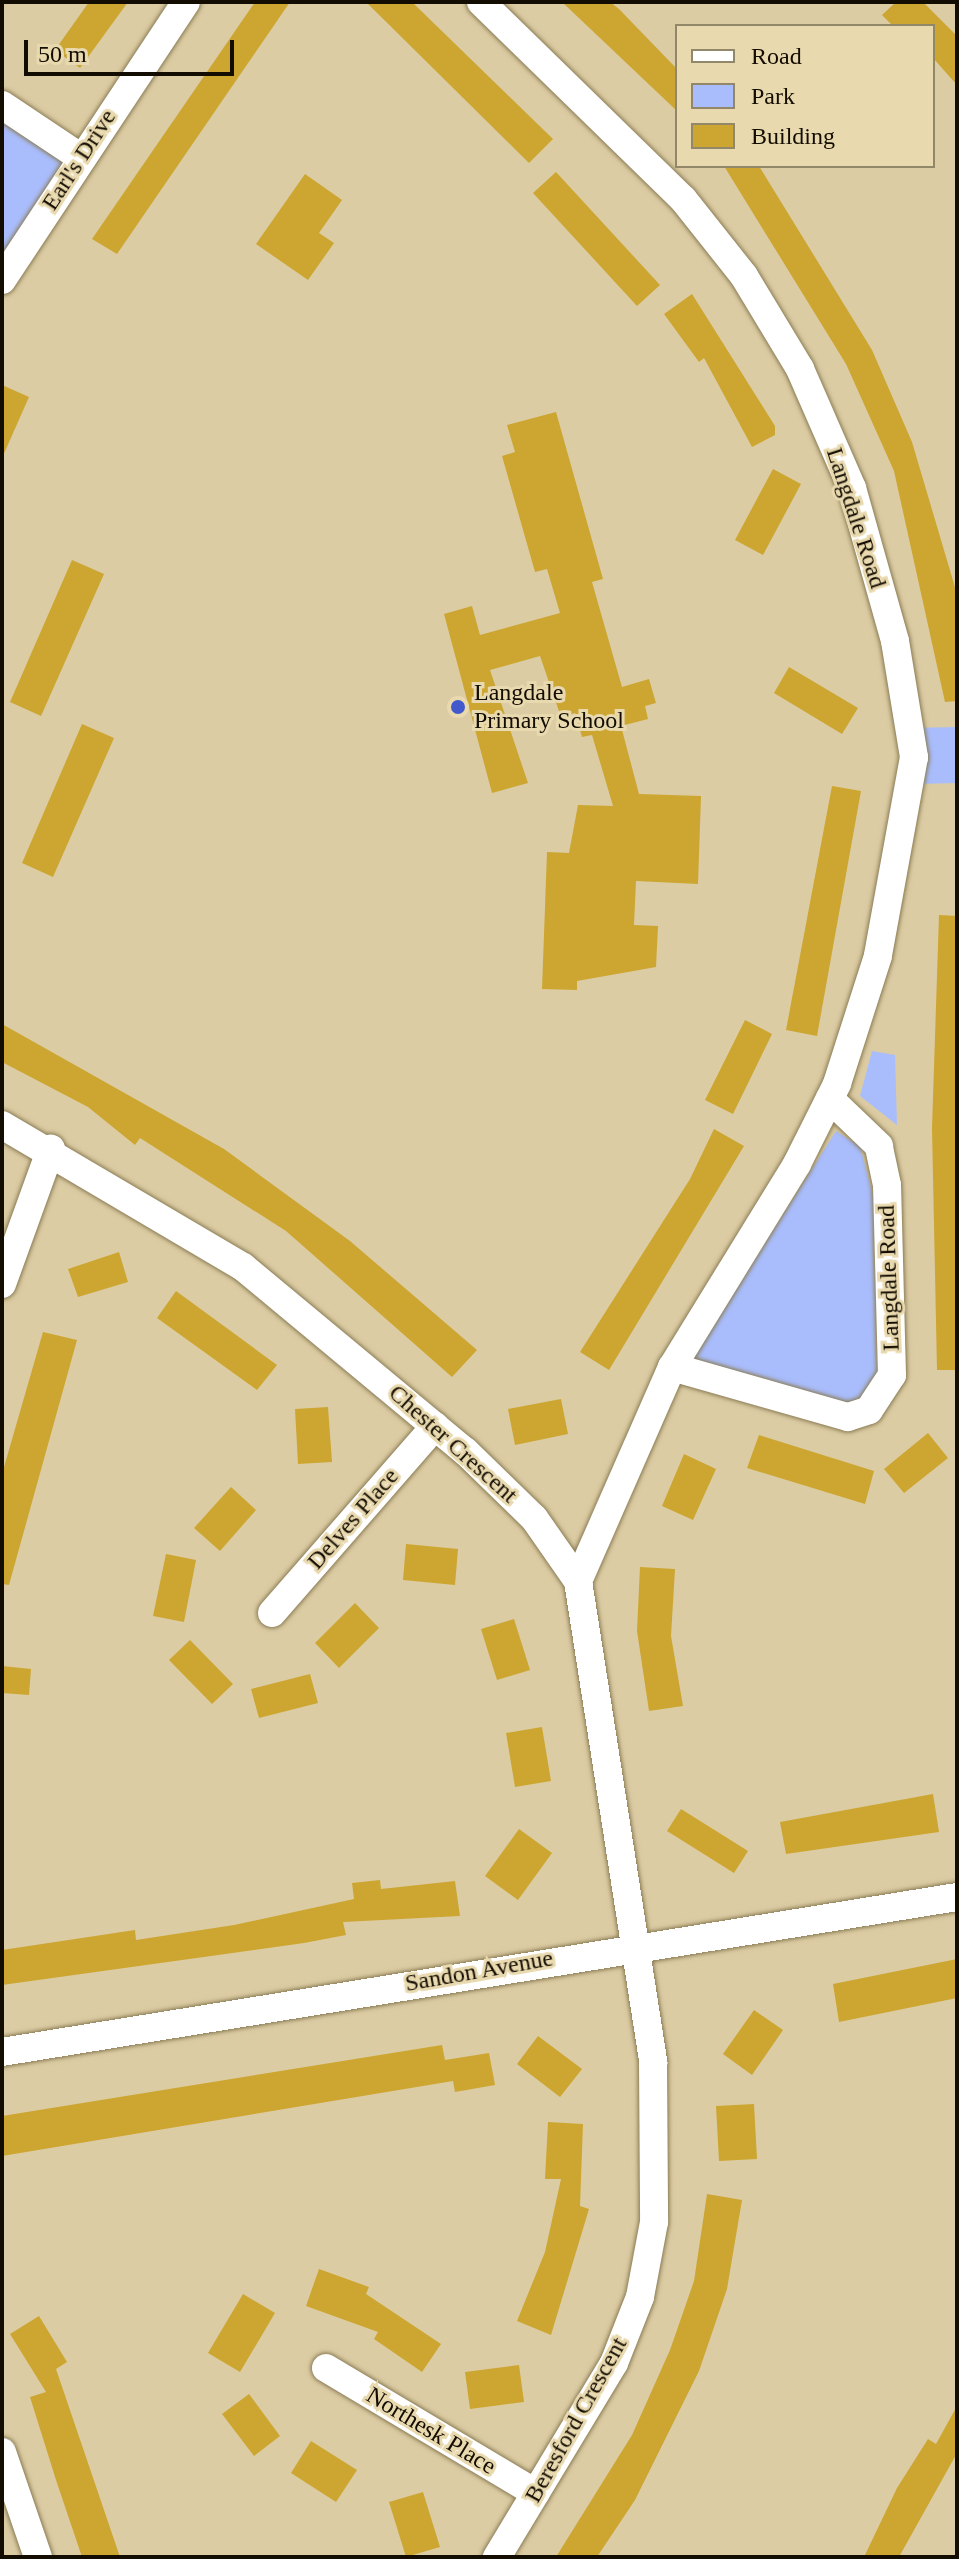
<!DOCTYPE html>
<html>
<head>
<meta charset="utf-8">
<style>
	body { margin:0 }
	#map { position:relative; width:959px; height:2559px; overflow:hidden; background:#dccca3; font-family:Georgia,serif }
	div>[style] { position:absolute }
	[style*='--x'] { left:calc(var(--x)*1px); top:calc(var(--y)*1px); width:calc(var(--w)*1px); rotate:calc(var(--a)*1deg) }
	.green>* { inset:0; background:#a9bdfc }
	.building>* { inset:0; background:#cca631 }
	.roads { filter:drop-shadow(0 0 2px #8a7c55) drop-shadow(0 0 2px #8a7c55) }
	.street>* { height:28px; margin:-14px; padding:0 14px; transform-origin:14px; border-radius:14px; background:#fff }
	.dots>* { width:22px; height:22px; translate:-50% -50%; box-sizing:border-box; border:4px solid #e9d9af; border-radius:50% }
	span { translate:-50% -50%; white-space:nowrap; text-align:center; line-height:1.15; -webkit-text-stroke:6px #e9d9af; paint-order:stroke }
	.street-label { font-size:24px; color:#130d01 }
	.poi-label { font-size:24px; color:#130d01 }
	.left { translate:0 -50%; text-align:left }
	.frame { position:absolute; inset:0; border:4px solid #130d01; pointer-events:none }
	.legend { position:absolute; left:675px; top:24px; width:260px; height:144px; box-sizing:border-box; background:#e9d9af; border:2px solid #938769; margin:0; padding:10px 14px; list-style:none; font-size:24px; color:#130d01 }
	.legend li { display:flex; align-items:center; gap:16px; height:40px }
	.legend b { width:40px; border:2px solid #938769 }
	.scale { position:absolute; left:24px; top:40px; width:210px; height:36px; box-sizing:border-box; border:4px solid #130d01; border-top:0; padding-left:10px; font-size:24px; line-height:28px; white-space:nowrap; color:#130d01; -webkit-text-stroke:6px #e9d9af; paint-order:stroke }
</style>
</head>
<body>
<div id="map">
	<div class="green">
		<i style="clip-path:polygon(2px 105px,80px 157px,2px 279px)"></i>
		<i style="clip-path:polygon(957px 727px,957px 783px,917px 784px,909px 728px)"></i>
		<i style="clip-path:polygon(872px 1051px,895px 1055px,897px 1125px,860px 1096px)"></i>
		<i style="clip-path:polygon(836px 1131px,860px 1146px,873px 1195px,877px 1382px,866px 1397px,842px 1405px,689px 1363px)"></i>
	</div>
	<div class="building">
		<i style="clip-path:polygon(89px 2px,128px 2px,80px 68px,55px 50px)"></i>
		<i style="clip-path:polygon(255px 2px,290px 2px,117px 254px,92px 239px)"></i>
		<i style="clip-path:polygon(366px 2px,412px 2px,553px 139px,529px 163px)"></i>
		<i style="clip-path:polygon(562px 2px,610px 2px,619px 9px,677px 69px,677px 111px)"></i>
		<i style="clip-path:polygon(896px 2px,923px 2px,957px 36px,957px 85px,933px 58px,933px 26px,893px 26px,882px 15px)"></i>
		<i style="clip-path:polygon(724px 166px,759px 166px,872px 350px,912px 442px,957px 594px,957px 701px,945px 702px,894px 471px,846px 364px)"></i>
		<i style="clip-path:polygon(556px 172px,660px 285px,637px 306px,533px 193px)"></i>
		<i style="clip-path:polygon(305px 174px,342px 200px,319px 233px,334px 243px,308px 280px,256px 244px)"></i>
		<i style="clip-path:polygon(692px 294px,775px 426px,775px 435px,752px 447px,704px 358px,699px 362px,664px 314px)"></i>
		<i style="clip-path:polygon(2px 385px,29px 397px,2px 458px)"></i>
		<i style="clip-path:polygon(556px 412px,603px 579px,592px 582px,622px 687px,649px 679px,656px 703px,645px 706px,648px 719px,621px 726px,639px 794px,701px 796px,698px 884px,636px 881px,634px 925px,658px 926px,656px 967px,577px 981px,577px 990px,542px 989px,547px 852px,569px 853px,578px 805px,613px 806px,592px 735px,582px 737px,575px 713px,561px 717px,540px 656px,490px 670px,528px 783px,492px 793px,444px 614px,472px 606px,480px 635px,560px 613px,547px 569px,535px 572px,502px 456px,515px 452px,507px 425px)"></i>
		<i style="clip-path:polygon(773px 469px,801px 484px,763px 555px,735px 540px)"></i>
		<i style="clip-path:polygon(72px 560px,104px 574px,41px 716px,10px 702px)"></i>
		<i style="clip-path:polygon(789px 667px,858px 708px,842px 734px,774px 693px)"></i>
		<i style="clip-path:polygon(82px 724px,114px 738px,53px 877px,22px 863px)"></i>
		<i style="clip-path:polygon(832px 786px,861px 791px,817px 1036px,786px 1030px)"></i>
		<i style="clip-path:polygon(939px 915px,957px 916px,957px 1370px,937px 1370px,932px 1128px)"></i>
		<i style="clip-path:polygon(745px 1020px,772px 1034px,733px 1114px,705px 1100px)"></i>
		<i style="clip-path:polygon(2px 1024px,224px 1149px,350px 1241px,477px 1350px,452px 1377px,286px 1231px,140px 1138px,135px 1145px,88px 1107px,2px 1062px)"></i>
		<i style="clip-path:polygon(714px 1129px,744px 1146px,609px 1370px,580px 1352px,690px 1179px)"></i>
		<i style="clip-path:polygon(119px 1252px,128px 1282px,78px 1297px,68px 1269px)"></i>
		<i style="clip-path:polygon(176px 1291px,277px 1365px,257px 1390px,157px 1318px)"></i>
		<i style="clip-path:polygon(43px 1332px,77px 1340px,9px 1585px,2px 1584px,2px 1474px)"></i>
		<i style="clip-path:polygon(561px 1399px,568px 1434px,515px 1445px,508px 1409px)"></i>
		<i style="clip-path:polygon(328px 1407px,332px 1462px,298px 1464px,295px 1409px)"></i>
		<i style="clip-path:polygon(928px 1433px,948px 1458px,904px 1493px,884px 1469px)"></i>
		<i style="clip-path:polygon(759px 1435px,874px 1471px,865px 1504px,747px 1468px)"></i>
		<i style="clip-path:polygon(684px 1454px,716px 1469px,693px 1520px,662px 1506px)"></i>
		<i style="clip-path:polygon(231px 1487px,256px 1510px,220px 1551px,194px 1528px)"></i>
		<i style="clip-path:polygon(406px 1544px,458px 1549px,455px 1585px,403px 1580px)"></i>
		<i style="clip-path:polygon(166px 1554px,196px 1560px,184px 1622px,153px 1616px)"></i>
		<i style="clip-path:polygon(640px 1567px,675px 1569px,671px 1636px,683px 1706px,649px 1711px,637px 1631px)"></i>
		<i style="clip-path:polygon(355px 1603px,379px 1628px,339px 1668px,315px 1643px)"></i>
		<i style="clip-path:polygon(514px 1619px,530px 1670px,497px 1680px,481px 1629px)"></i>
		<i style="clip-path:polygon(190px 1640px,233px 1684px,212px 1704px,169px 1660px)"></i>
		<i style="clip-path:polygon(2px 1666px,31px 1669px,29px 1695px,2px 1693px)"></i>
		<i style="clip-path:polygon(310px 1674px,318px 1703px,259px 1718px,251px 1689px)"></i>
		<i style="clip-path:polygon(542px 1727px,551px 1781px,515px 1787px,506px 1733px)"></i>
		<i style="clip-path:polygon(933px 1794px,939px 1832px,786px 1854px,780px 1822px)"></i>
		<i style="clip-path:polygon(681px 1809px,748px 1851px,734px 1873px,667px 1831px)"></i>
		<i style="clip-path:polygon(519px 1829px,552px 1853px,518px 1900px,485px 1876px)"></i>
		<i style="clip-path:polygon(380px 1880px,381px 1889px,455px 1881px,460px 1916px,343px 1922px,346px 1935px,304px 1943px,2px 1985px,2px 1950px,135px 1930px,136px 1940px,234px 1925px,354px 1899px,352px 1883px)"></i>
		<i style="clip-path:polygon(957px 1959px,957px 1998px,839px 2022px,833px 1984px)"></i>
		<i style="clip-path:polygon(754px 2010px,783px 2030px,752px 2075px,723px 2054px)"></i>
		<i style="clip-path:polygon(538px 2036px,582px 2069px,560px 2097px,517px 2064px)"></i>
		<i style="clip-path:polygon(442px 2045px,445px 2060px,489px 2053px,495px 2085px,455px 2092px,453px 2081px,2px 2156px,2px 2116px)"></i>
		<i style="clip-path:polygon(754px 2104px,757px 2159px,719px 2161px,716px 2106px)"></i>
		<i style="clip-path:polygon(548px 2122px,583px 2124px,580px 2206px,589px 2209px,551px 2335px,517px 2321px,545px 2252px,561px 2179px,545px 2179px)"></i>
		<i style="clip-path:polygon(707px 2194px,742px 2200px,727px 2289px,699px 2371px,635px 2500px,597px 2557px,556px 2557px,632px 2435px,670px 2350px,694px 2281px)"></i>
		<i style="clip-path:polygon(319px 2269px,369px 2287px,366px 2294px,441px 2344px,422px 2372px,374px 2339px,378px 2332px,306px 2306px)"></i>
		<i style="clip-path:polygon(243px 2294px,275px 2313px,240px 2372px,208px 2353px)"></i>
		<i style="clip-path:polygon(39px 2316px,67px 2362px,56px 2369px,120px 2557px,82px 2557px,56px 2480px,30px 2397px,46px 2392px,10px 2334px)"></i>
		<i style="clip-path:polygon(519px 2365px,524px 2402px,470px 2409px,465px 2372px)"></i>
		<i style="clip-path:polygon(249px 2394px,280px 2436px,254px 2456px,222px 2414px)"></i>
		<i style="clip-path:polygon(957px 2406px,957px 2453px,899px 2557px,864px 2557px,897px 2488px,928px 2439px,936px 2444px)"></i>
		<i style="clip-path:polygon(311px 2441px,357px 2470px,336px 2502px,291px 2473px)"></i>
		<i style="clip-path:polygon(423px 2492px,440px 2547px,406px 2557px,389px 2502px)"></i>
	</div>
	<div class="roads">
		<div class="street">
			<i style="--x:481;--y:2;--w:282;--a:44.3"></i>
			<i style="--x:683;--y:199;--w:98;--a:51.6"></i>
			<i style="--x:744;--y:276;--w:109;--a:58.9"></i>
			<i style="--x:800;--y:369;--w:130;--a:66.4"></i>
			<i style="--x:852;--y:488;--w:159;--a:74.3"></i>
			<i style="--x:895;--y:641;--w:118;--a:80.7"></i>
			<i style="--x:914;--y:757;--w:202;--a:100.3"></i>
			<i style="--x:878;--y:956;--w:134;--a:107.8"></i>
			<i style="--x:837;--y:1084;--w:89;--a:116.6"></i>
			<i style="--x:797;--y:1164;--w:238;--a:121.6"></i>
			<i style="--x:672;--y:1367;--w:234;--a:113.7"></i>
			<i style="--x:2;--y:105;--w:94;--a:33.7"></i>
			<i style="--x:2;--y:280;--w:333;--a:-56.5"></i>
			<i style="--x:2;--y:1125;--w:280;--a:30.5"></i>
			<i style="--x:243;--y:1267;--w:288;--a:39.7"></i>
			<i style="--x:465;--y:1451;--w:96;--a:44.2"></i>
			<i style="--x:534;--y:1518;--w:77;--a:55.1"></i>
			<i style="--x:578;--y:1581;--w:487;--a:81.1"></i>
			<i style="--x:653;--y:2062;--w:160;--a:89.6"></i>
			<i style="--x:654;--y:2222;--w:76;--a:100.6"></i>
			<i style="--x:640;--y:2297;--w:71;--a:111.5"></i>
			<i style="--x:614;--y:2363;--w:227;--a:121.1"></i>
			<i style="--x:2;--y:1284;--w:144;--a:-70.1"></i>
			<i style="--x:672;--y:1367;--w:183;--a:15.9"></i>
			<i style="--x:848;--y:1417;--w:22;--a:-18"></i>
			<i style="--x:869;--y:1410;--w:42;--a:-56.7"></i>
			<i style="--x:892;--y:1375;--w:190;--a:-91.5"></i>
			<i style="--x:887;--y:1185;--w:40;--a:-102"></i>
			<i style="--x:879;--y:1146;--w:68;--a:-136.2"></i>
			<i style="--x:272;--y:1613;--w:248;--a:-48.9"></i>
			<i style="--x:2;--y:2052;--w:967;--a:-9.22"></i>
			<i style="--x:326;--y:2368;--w:244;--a:30.8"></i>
			<i style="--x:2;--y:2452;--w:111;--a:71.1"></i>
		</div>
	</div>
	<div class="dots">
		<i style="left:458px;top:707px;background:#4159cc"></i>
	</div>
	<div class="street-label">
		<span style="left:79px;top:160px;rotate:-57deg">Earl's Drive</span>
		<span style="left:856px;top:518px;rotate:72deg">Langdale Road</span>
		<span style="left:889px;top:1278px;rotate:-92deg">Langdale Road</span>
		<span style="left:453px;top:1444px;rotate:42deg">Chester Crescent</span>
		<span style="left:353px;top:1519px;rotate:-49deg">Delves Place</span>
		<span style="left:479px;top:1971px;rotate:-10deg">Sandon Avenue</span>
		<span style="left:576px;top:2420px;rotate:-61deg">Beresford Crescent</span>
		<span style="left:431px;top:2431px;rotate:31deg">Northesk Place</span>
	</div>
	<div class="poi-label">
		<span class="left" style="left:474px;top:707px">Langdale<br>Primary School</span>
	</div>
	<div class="frame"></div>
	<ul class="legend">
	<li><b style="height:10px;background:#fff"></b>Road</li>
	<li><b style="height:22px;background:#a9bdfc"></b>Park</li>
	<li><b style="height:22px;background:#cca631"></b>Building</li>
	</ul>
	<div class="scale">50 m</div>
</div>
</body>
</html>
